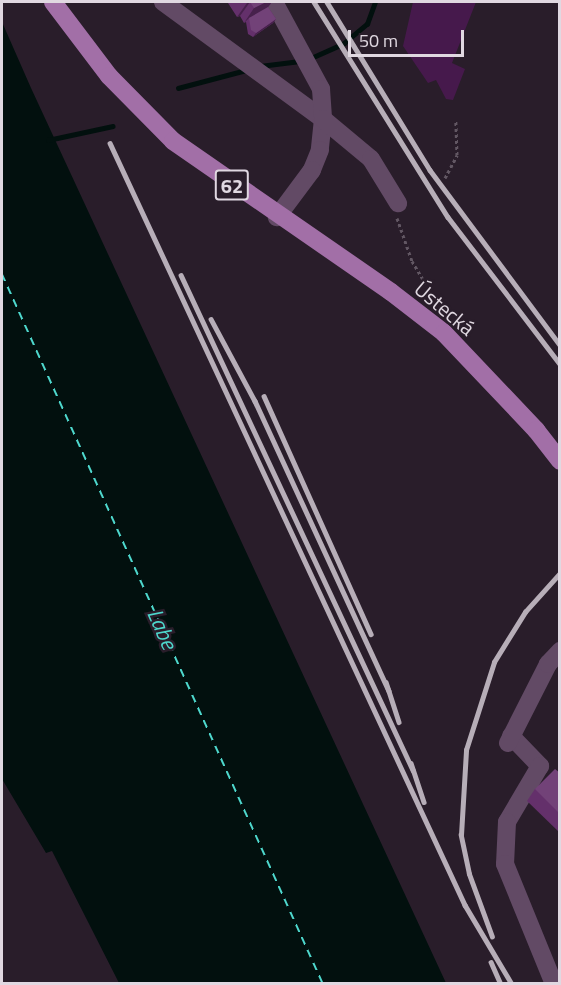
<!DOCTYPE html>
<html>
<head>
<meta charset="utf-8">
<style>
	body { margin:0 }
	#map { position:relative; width:561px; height:985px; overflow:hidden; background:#291d2a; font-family:"Titillium Web",sans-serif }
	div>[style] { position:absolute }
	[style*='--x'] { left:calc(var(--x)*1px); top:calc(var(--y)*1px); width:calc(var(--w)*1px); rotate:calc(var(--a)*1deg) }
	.green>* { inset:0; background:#46194c }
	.water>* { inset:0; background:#02100e }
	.stream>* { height:4.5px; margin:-2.25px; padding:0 2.25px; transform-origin:2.25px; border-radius:2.25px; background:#02100e }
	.ferry>* { height:1.5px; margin-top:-0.75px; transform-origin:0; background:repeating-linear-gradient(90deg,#4ed8cd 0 8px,transparent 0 14px) }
	.path>* { height:3px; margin-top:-1.5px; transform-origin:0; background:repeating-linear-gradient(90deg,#625763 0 3px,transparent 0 6px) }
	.minor>* { height:18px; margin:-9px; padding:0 9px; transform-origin:9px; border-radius:9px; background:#624a65 }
	.major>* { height:18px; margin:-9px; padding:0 9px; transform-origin:9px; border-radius:9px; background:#a26fa7 }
	.rail>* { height:4.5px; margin:-2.25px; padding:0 2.25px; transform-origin:2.25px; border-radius:2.25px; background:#b7aeb8 }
	.wall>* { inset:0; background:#64306b }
	.shaded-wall>* { inset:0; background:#47214c }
	.building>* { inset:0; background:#724278 }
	span { translate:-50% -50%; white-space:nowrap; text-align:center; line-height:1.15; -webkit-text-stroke:5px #291d2a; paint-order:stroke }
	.shield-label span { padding:2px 4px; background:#291d2a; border:2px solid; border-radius:4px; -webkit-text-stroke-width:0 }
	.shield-label { font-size:20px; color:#e0d8e1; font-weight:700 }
	.street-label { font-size:21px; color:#e0d8e1 }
	.water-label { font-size:22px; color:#4ed8cd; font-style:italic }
	.frame { position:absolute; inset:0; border:3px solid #e0d8e1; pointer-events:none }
	.scale { position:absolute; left:348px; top:30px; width:116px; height:27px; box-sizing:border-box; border:3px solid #e0d8e1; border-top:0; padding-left:8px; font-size:18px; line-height:21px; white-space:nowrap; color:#e0d8e1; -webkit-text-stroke:4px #291d2a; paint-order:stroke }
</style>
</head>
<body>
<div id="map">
	<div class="green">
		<i style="clip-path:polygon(413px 2px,476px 2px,452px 63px,465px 69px,453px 100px,446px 99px,436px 80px,428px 83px,403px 46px)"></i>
	</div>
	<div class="water">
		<i style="clip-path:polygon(2px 22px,31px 88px,446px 983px,119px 983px,52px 851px,46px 853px,2px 779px)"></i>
	</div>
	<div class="stream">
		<i style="--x:311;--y:58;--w:36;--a:-24"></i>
		<i style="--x:344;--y:43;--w:30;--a:-40"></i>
		<i style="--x:367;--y:24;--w:23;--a:-70"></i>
		<i style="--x:260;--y:66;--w:40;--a:-7.1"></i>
		<i style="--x:178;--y:88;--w:70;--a:-14.8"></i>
		<i style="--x:48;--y:140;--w:66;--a:-12.2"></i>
	</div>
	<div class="ferry">
		<i style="--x:2;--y:274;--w:779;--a:65.67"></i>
	</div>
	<div class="path">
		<i style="--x:445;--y:178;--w:26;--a:-62"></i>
		<i style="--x:457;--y:155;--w:35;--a:-92"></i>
		<i style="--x:397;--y:218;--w:46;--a:70.8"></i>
		<i style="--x:412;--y:261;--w:58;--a:59"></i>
	</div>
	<div class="minor">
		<i style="--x:163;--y:2;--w:198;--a:36.2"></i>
		<i style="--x:323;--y:119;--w:31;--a:96"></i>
		<i style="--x:320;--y:150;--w:22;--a:112"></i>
		<i style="--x:312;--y:170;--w:59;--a:126.7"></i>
		<i style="--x:274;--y:2;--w:99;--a:61.6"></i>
		<i style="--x:321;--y:89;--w:30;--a:86"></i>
		<i style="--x:323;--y:119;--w:62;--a:39.8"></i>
		<i style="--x:371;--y:159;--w:52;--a:58.5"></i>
		<i style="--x:511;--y:736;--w:42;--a:46"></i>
		<i style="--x:540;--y:766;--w:65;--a:120.5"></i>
		<i style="--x:507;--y:822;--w:42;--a:92.7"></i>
		<i style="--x:505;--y:864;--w:130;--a:67.8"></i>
		<i style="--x:508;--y:743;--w:89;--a:-63.1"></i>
		<i style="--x:548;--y:664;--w:18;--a:-47"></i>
	</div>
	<div class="major">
		<i style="--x:53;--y:2;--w:93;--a:52.9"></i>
		<i style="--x:109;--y:76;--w:91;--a:45.4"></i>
		<i style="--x:173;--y:141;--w:265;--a:34.7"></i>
		<i style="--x:391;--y:292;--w:67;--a:37.7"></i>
		<i style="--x:444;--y:333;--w:134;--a:46.5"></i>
		<i style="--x:536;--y:430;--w:39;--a:52"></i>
	</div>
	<div class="rail">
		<i style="--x:314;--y:2;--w:253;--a:58.1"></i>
		<i style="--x:448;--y:217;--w:185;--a:52.7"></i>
		<i style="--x:327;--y:2;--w:197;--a:58.5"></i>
		<i style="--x:430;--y:170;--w:218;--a:53.4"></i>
		<i style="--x:110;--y:143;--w:841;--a:65.02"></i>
		<i style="--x:465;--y:905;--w:92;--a:59.3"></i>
		<i style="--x:181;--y:275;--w:547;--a:64.89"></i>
		<i style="--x:211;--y:319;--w:93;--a:61.8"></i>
		<i style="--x:255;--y:401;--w:319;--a:65.2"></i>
		<i style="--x:264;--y:396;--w:261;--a:65.8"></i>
		<i style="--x:386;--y:682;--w:42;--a:72"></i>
		<i style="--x:411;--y:763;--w:41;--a:71.6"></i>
		<i style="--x:492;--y:937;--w:67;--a:-110.1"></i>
		<i style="--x:469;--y:874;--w:40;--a:-102"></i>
		<i style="--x:461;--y:835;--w:85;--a:-86.6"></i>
		<i style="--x:466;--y:750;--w:92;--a:-72.3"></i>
		<i style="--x:494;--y:662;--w:59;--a:-58.2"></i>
		<i style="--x:525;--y:612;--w:52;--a:-48.1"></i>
		<i style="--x:491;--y:962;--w:24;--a:66"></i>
	</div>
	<div class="wall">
		<i style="clip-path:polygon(230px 2px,272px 2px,268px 7px,276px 19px,273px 23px,253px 37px,248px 34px,246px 22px,244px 23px,240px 16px,237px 17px,228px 3px)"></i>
		<i style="clip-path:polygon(560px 773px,560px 833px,527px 801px,535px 789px)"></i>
	</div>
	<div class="shaded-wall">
		<i style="clip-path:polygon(250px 2px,240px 16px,237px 17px,247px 3px)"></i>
		<i style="clip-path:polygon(266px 2px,272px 2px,265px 11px,249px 18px,244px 23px,254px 8px)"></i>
		<i style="clip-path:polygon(276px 19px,273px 23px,253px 37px,256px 33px)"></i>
	</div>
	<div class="building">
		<i style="clip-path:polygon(250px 2px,266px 2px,254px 8px)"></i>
		<i style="clip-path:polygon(268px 7px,276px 19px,256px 33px,251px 30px,249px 18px)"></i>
		<i style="clip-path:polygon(555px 769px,560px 773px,560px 814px,535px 789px)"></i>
	</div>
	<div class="shield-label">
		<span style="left:232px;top:185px">62</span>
	</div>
	<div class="street-label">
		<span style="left:445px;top:308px;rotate:40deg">Ústecká</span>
	</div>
	<div class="water-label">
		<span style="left:162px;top:629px;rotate:66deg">Labe</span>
	</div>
	<div class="frame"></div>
	<div class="scale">50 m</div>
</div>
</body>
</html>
